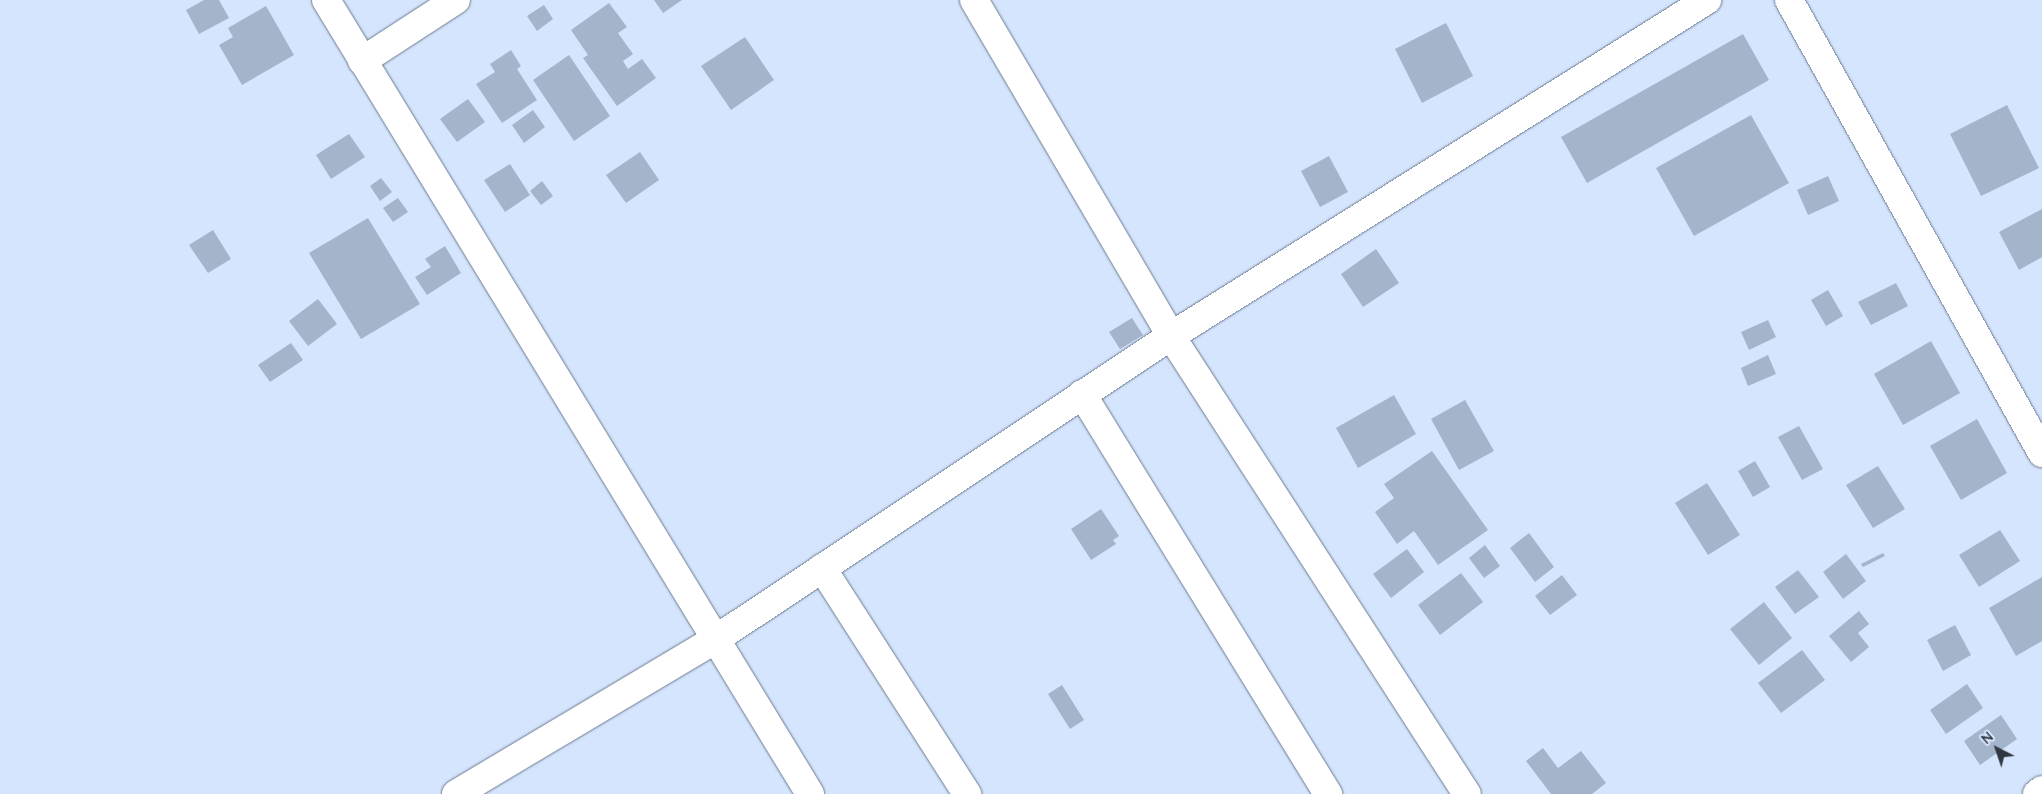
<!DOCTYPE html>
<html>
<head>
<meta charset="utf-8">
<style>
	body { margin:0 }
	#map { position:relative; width:2042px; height:794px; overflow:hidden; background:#d5e5fd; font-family:Quicksand,sans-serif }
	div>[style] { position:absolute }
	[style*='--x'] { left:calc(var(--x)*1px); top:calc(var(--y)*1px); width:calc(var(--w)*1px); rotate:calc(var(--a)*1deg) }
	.building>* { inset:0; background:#a4b4cb }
	.roads { filter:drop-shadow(0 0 1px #6b7a90) drop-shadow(0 0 1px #6b7a90) }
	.minor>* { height:28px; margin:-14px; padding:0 14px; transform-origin:14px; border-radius:14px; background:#fff }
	span { translate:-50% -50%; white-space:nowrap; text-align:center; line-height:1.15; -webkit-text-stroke:4.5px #d5e5fd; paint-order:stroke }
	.north { position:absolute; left:1972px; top:724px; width:50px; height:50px; -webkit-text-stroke:4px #d5e5fd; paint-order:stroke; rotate:319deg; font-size:14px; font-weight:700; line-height:20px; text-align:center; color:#313741 }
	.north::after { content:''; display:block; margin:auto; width:18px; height:22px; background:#313741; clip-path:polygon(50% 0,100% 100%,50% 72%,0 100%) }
</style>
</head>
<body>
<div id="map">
	<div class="building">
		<i style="clip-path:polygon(204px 0,219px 0,229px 18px,199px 34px,186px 10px)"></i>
		<i style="clip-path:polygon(654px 0,682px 0,663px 13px)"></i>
		<i style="clip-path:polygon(609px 3px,627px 27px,618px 33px,633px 54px,623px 61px,628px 69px,642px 59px,656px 78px,617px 106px,583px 58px,588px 55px,571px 30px)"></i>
		<i style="clip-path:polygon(544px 5px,553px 19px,537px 31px,527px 16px)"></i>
		<i style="clip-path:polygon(266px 6px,294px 55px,242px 85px,219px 45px,233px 37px,228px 28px)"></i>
		<i style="clip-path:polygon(1446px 23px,1473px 76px,1422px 103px,1395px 49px)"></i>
		<i style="clip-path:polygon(1743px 34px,1769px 80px,1587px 183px,1561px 137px)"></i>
		<i style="clip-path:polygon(745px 37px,774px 80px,731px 110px,701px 66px)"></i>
		<i style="clip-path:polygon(511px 50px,521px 66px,517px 69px,537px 100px,502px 123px,476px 84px,495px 72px,490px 64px)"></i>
		<i style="clip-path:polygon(569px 55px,610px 116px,574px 141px,533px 80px)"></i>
		<i style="clip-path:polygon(468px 99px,485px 122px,457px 142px,440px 119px)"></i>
		<i style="clip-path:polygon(2007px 105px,2039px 168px,1981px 196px,1950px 134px)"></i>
		<i style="clip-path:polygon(533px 110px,545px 127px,524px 143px,512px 125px)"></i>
		<i style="clip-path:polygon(1751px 115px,1789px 183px,1694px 236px,1656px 168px)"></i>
		<i style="clip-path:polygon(349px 134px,365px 157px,331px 179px,316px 155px)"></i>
		<i style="clip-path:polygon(640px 152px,659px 180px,626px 203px,606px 175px)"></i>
		<i style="clip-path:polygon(1329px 156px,1348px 192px,1320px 207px,1301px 171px)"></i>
		<i style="clip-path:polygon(510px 164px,530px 195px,505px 212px,484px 180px)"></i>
		<i style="clip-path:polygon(1828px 176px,1839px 201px,1808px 215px,1797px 190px)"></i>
		<i style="clip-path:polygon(381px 178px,392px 192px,380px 201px,370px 186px)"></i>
		<i style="clip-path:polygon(542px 181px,553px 196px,541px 205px,530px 191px)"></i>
		<i style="clip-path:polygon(398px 198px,408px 212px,393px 222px,383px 208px)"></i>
		<i style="clip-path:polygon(2042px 209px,2042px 257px,2019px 270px,1999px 232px)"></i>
		<i style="clip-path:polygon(368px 218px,420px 304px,361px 339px,309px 253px)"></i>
		<i style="clip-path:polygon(213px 230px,231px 259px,208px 273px,189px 245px)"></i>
		<i style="clip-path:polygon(445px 246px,461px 273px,427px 295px,415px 277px,431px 267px,425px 259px)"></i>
		<i style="clip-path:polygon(1376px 249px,1399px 283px,1363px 307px,1341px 274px)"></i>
		<i style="clip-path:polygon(1896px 283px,1908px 306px,1871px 325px,1858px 302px)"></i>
		<i style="clip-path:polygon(1828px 290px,1843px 316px,1826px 326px,1811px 300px)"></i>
		<i style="clip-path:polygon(318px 299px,337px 324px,308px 346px,289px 321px)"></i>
		<i style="clip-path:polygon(1132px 318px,1143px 335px,1120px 349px,1109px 332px)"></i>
		<i style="clip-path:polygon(1768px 320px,1776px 337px,1749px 350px,1741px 332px)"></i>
		<i style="clip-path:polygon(1931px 341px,1960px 393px,1903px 425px,1874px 374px)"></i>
		<i style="clip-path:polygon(291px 343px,303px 360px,270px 382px,258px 365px)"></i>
		<i style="clip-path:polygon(1768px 355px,1776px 374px,1748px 386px,1741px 368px)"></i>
		<i style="clip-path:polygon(1394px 395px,1416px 434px,1358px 468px,1336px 428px)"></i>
		<i style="clip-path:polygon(1465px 400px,1494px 451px,1459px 470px,1431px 419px)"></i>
		<i style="clip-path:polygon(1977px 419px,2007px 473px,1961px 500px,1930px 446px)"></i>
		<i style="clip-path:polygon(1799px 426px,1823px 469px,1802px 480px,1778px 437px)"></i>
		<i style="clip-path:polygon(1432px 451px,1488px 530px,1438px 565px,1414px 531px,1397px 544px,1375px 512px,1394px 498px,1384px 484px)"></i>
		<i style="clip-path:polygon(1755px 461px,1770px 487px,1753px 497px,1738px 471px)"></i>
		<i style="clip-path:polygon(1878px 466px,1905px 509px,1873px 528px,1846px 485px)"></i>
		<i style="clip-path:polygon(1707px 483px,1740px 535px,1708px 555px,1675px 503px)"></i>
		<i style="clip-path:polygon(1101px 509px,1119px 536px,1113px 540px,1116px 544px,1091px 560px,1071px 529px)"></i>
		<i style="clip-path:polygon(2000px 530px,2020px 561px,1979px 587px,1959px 555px)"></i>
		<i style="clip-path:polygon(1529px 533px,1554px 567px,1535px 582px,1510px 548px)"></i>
		<i style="clip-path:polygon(1485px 545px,1500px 566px,1484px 578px,1469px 558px)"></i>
		<i style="clip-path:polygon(1407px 549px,1424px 572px,1391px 598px,1373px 574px)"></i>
		<i style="clip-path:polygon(1883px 553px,1885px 556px,1863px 567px,1861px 564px)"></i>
		<i style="clip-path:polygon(1846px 554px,1866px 581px,1843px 599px,1823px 572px)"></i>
		<i style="clip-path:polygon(1798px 570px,1819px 597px,1795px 614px,1775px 587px)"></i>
		<i style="clip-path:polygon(1461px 573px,1483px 602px,1440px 635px,1418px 605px)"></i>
		<i style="clip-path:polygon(1562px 575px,1577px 595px,1550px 615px,1535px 596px)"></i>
		<i style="clip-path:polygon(2042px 577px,2042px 641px,2016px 656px,1989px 608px)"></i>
		<i style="clip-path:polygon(1764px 602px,1792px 638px,1759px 665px,1730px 629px)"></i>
		<i style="clip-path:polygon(1859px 611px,1869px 624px,1858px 633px,1869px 647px,1851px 662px,1829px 636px)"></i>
		<i style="clip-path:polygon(1955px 625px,1971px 655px,1943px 671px,1927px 640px)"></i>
		<i style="clip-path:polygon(1802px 650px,1825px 680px,1781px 713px,1758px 683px)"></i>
		<i style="clip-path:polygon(1967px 684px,1983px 708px,1946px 734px,1930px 710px)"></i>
		<i style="clip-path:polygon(1062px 685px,1084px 720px,1070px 729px,1048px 694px)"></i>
		<i style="clip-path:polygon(2001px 715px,2017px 739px,1980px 765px,1964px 741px)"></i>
		<i style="clip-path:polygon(1543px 748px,1558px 768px,1581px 751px,1606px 783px,1592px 794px,1551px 794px,1526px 761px)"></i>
	</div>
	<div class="roads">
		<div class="minor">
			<i style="--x:326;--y:0;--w:930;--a:58.63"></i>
			<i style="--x:974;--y:0;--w:389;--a:59.6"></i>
			<i style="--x:1171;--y:336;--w:545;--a:57.13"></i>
			<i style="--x:1789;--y:0;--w:519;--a:60.82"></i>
			<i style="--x:362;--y:61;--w:112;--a:-33"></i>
			<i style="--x:1082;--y:394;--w:470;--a:58.4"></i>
			<i style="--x:822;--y:568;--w:269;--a:57.3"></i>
			<i style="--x:456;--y:794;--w:303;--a:-30.8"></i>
			<i style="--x:716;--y:639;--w:547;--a:-33.66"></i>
			<i style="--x:1171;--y:336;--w:633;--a:-32.08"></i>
			<i style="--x:2037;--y:794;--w:6;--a:-39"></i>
		</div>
	</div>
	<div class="north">N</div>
</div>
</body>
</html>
